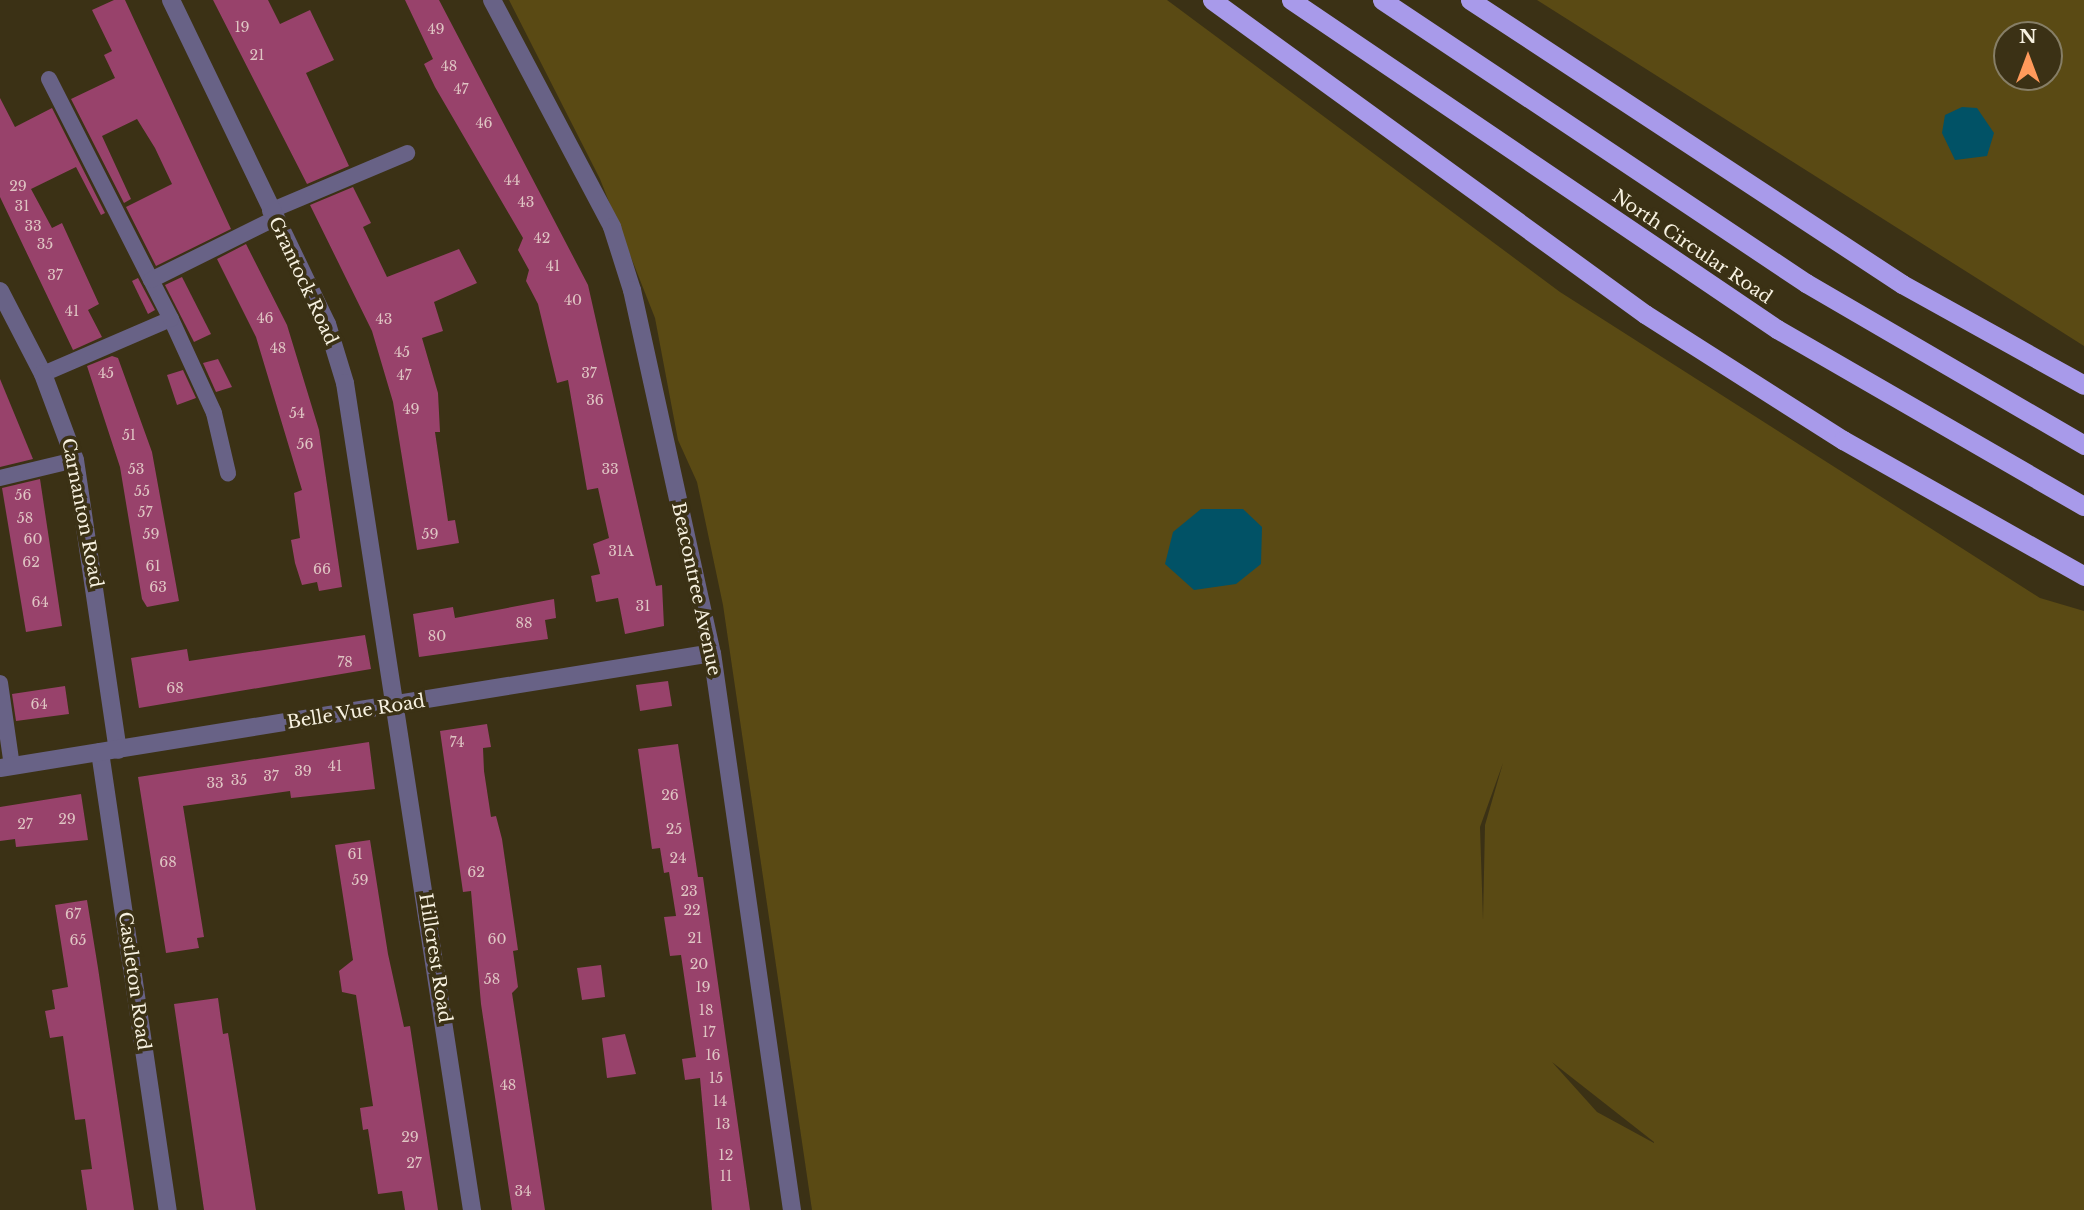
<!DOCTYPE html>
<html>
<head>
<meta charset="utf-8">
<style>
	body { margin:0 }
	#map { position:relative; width:2084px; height:1210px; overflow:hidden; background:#3b3115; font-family:"Libre Baskerville",serif }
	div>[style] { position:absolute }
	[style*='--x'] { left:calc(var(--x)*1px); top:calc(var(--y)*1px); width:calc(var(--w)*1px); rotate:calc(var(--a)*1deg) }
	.green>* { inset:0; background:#5a4a14 }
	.water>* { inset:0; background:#015266 }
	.building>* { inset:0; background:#98426b }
	.service>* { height:16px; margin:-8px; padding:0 8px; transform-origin:8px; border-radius:8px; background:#686286 }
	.minor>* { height:18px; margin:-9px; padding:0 9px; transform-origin:9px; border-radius:9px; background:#686286 }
	.trunk>* { height:19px; margin:-9.5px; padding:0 9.5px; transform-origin:9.5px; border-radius:9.5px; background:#a89aea }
	span { translate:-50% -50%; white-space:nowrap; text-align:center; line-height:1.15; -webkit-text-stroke:7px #3b3115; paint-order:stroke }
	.number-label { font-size:14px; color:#dfc5c3 }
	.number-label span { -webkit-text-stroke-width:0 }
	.street-label { font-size:18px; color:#f7f1e0 }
	.north { position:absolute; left:1993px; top:21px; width:70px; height:70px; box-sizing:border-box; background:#3b3115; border:2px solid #867e66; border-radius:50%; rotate:0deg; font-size:19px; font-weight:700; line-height:28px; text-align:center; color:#f7f1e0 }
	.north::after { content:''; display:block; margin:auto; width:24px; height:32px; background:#ff9a5b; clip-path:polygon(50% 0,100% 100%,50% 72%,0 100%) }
</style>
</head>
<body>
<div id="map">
	<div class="green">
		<i style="clip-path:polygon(evenodd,509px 0,1167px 0,1560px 292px,2040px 598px,2084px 611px,2084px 1210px,812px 1210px,723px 605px,697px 482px,678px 440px,655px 318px,600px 179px,509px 0,1503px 763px,1485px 825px,1483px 920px,1480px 827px,1503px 763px,509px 0,1552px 1062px,1654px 1142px,1654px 1143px,1597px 1112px,1552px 1062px)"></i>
		<i style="clip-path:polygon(evenodd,1537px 0,2084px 0,2084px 346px,1537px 0,2007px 35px,2049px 35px,2049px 77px,2007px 77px,2007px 35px)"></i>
	</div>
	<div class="water">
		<i style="clip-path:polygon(1962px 107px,1977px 108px,1994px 133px,1987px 156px,1955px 160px,1942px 133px,1945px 115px)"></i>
		<i style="clip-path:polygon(1201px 509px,1243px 509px,1262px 527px,1261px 564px,1236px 584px,1194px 590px,1165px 564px,1173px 532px)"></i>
	</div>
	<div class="building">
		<i style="clip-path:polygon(114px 0,125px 0,231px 229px,156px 266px,126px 207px,172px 184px,155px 148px,137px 119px,102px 136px,131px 199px,124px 203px,71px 99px,115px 78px,104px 55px,112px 51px,92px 10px)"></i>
		<i style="clip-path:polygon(213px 0,268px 0,280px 24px,310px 10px,334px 60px,306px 73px,349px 166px,307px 184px)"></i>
		<i style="clip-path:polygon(405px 0,439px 0,588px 285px,656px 586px,662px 585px,664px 626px,625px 634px,618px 598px,596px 602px,591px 576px,600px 574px,593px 544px,609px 538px,598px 488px,587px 490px,568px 380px,557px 383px,538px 304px,526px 281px,529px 270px,518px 250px,523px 238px,435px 87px,424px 64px,433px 59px)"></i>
		<i style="clip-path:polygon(0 98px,15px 127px,52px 108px,105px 213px,101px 215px,76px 167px,31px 189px,52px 228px,62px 223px,99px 304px,88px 310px,102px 337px,73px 350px,0 197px)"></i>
		<i style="clip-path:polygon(353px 187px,371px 223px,363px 227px,387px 277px,459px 249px,477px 283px,434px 302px,443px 331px,422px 338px,438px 393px,440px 432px,435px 432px,448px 521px,455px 520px,459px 543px,417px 550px,393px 402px,372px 331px,310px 205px)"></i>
		<i style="clip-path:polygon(246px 244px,287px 325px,319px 430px,342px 587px,319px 591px,317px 582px,302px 585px,295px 563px,291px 540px,300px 538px,294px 493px,302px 490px,256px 337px,217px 259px)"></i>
		<i style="clip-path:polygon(182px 277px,211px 334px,194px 342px,165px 285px)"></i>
		<i style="clip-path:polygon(138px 278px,155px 310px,148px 314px,132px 281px)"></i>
		<i style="clip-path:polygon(112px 356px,118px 358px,152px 452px,179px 601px,147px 607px,142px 599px,120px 467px,87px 366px)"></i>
		<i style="clip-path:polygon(218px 359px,232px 387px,216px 392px,203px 363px)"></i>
		<i style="clip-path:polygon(183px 370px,196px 398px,177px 405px,167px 375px)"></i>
		<i style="clip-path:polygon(0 379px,33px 459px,0 467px)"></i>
		<i style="clip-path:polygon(40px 479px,62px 626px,26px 632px,2px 488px)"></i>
		<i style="clip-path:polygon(554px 599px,556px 618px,545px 620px,548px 639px,419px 657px,413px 614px,453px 607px,455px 618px)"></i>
		<i style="clip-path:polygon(365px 635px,371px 669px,139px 708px,131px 658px,187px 649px,189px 661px)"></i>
		<i style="clip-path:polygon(668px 681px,672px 706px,640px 711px,636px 685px)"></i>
		<i style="clip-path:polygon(65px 686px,69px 714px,16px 721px,12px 694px)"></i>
		<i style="clip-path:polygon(487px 724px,491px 747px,483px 748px,484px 771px,491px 817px,496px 816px,502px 839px,518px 950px,513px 951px,518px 987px,512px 993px,545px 1210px,512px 1210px,481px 1004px,471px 891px,463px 892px,440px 731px)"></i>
		<i style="clip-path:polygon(369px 742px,375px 789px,291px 798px,290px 791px,183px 806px,204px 937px,197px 938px,199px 948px,166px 953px,138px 777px)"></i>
		<i style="clip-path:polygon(678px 744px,698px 877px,703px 877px,750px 1210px,712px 1210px,700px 1078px,685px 1080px,682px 1059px,696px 1057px,681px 955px,670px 956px,664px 917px,676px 916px,669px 872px,664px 873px,660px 848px,652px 849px,638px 749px)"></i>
		<i style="clip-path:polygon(81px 794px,88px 840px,16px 847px,15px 839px,0 841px,0 807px)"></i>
		<i style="clip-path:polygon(370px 840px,388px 954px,404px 1027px,410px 1026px,438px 1210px,405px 1210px,402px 1191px,378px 1194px,368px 1129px,363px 1130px,360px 1108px,373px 1106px,356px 995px,342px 992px,339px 971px,353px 960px,335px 845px)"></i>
		<i style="clip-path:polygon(87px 900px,98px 968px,134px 1210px,87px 1210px,81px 1170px,92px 1169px,85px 1119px,75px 1120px,63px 1036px,50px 1038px,45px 1011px,55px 1009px,52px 990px,68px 987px,55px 905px)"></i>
		<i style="clip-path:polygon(601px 965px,605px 997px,582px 1000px,577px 968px)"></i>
		<i style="clip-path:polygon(218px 998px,223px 1034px,228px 1033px,256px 1210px,204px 1210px,174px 1004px)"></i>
		<i style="clip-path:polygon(625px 1034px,636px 1074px,607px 1078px,602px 1038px)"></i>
	</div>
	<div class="service">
		<i style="--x:49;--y:79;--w:225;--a:63.1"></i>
		<i style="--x:270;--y:211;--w:149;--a:-22.9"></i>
		<i style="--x:171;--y:319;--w:103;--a:65.4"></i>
		<i style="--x:214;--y:413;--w:62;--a:76.9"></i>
		<i style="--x:43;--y:374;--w:139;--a:-23.3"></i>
		<i style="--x:171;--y:319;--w:44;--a:-117.1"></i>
		<i style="--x:151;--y:280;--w:137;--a:-26.4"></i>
		<i style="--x:0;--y:478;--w:77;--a:-13.5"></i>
		<i style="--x:0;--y:683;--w:84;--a:81.8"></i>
	</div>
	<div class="minor">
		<i style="--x:171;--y:0;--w:360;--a:64.3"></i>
		<i style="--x:327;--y:324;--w:62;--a:73"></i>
		<i style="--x:345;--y:383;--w:837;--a:81.27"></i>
		<i style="--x:492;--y:0;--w:257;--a:62.1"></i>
		<i style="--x:612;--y:227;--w:66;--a:72.4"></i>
		<i style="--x:632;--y:290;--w:372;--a:77.6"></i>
		<i style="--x:712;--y:653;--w:563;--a:81.83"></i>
		<i style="--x:0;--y:291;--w:93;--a:62.6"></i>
		<i style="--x:43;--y:374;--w:92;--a:69.6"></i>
		<i style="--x:75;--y:460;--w:293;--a:81.6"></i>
		<i style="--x:100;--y:752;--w:463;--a:81.6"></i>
		<i style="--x:0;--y:768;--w:721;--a:-9.17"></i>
	</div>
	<div class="trunk">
		<i style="--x:1212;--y:0;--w:535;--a:35.95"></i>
		<i style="--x:1645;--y:314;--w:235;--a:32.5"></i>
		<i style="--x:1843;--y:440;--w:277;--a:29.4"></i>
		<i style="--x:1291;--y:0;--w:587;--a:34.1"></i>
		<i style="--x:1777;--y:329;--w:354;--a:30"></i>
		<i style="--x:1382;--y:0;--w:510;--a:33.72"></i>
		<i style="--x:1806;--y:283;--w:322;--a:30.2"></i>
		<i style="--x:1470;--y:0;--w:517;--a:33.32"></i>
		<i style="--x:1902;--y:284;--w:208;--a:29"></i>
	</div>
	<div class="number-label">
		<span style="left:242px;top:27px">19</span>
		<span style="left:436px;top:29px">49</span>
		<span style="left:257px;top:55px">21</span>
		<span style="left:449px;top:66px">48</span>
		<span style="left:461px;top:89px">47</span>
		<span style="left:484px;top:123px">46</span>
		<span style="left:512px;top:180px">44</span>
		<span style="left:18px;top:186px">29</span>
		<span style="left:526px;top:202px">43</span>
		<span style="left:22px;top:206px">31</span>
		<span style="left:33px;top:226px">33</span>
		<span style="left:542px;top:238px">42</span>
		<span style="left:45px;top:244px">35</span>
		<span style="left:553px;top:266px">41</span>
		<span style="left:55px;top:275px">37</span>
		<span style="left:573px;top:300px">40</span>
		<span style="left:72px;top:311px">41</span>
		<span style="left:265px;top:318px">46</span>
		<span style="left:384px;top:319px">43</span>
		<span style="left:278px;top:348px">48</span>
		<span style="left:402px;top:352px">45</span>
		<span style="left:106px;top:373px">45</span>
		<span style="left:589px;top:373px">37</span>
		<span style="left:404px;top:375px">47</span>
		<span style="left:595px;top:400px">36</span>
		<span style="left:411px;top:409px">49</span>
		<span style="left:297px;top:413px">54</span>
		<span style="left:129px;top:435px">51</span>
		<span style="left:305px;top:444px">56</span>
		<span style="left:136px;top:469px">53</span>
		<span style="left:610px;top:469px">33</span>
		<span style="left:142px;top:491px">55</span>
		<span style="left:23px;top:495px">56</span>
		<span style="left:145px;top:512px">57</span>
		<span style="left:25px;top:518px">58</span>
		<span style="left:151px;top:534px">59</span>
		<span style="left:430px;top:534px">59</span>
		<span style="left:33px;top:539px">60</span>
		<span style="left:621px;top:551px">31A</span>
		<span style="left:31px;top:562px">62</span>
		<span style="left:153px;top:566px">61</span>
		<span style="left:322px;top:569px">66</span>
		<span style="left:158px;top:587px">63</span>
		<span style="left:40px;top:602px">64</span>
		<span style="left:643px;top:606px">31</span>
		<span style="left:524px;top:623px">88</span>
		<span style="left:437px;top:636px">80</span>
		<span style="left:345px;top:662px">78</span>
		<span style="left:175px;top:688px">68</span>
		<span style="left:39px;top:704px">64</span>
		<span style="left:457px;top:742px">74</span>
		<span style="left:335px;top:766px">41</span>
		<span style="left:303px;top:771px">39</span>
		<span style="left:271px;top:776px">37</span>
		<span style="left:239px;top:780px">35</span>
		<span style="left:215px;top:783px">33</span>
		<span style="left:670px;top:795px">26</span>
		<span style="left:67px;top:819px">29</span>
		<span style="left:25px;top:824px">27</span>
		<span style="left:674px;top:829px">25</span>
		<span style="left:355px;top:854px">61</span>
		<span style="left:678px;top:858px">24</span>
		<span style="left:168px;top:862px">68</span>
		<span style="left:476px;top:872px">62</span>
		<span style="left:360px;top:880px">59</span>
		<span style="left:689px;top:891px">23</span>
		<span style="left:692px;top:910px">22</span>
		<span style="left:73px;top:914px">67</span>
		<span style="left:695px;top:938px">21</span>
		<span style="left:497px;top:939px">60</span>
		<span style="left:78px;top:940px">65</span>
		<span style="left:699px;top:964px">20</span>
		<span style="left:492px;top:979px">58</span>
		<span style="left:703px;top:987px">19</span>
		<span style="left:706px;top:1010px">18</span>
		<span style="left:709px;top:1032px">17</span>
		<span style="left:713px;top:1055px">16</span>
		<span style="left:716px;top:1078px">15</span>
		<span style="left:508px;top:1085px">48</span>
		<span style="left:720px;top:1101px">14</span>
		<span style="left:723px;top:1124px">13</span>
		<span style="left:410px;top:1137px">29</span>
		<span style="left:726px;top:1155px">12</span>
		<span style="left:414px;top:1163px">27</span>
		<span style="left:726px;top:1176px">11</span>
		<span style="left:523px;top:1191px">34</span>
	</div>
	<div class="street-label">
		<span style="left:1692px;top:247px;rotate:34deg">North Circular Road</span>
		<span style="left:303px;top:281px;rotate:65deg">Grantock Road</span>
		<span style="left:82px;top:513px;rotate:79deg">Carnanton Road</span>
		<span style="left:696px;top:589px;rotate:78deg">Beacontree Avenue</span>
		<span style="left:356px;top:712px;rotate:-9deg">Belle Vue Road</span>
		<span style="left:435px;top:958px;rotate:81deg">Hillcrest Road</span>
		<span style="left:134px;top:981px;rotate:82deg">Castleton Road</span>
	</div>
	<div class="north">N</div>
</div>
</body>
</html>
